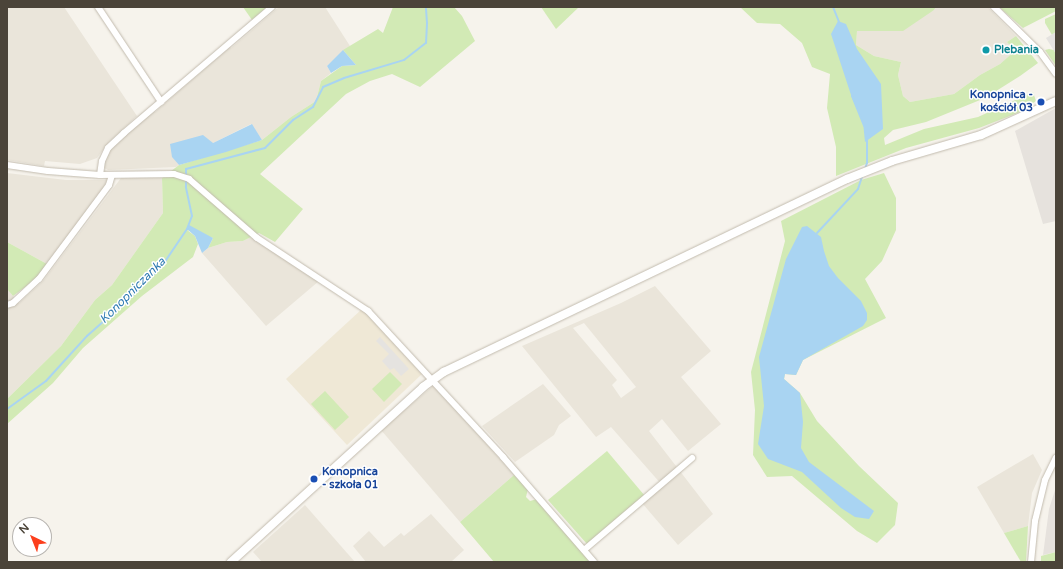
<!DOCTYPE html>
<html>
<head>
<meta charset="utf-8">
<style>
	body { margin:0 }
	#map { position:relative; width:1063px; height:569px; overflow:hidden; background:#f6f3ec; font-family:"Varela Round",sans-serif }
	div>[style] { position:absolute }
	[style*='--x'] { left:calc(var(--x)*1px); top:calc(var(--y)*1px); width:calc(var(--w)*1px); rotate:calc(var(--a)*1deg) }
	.residential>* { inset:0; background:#eae5da }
	.industrial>* { inset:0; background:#e6e2dd }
	.education>* { inset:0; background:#efe8d6 }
	.green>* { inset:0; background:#d2eab5 }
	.parking>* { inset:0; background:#e5e3e0 }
	.water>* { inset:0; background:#a9d4f2 }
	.stream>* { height:2px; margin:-1px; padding:0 1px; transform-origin:1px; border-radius:1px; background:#a9d4f2 }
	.roads { filter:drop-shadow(0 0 1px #c2bbae) drop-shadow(0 0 1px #c2bbae) }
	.minor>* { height:6px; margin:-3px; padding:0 3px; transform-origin:3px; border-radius:3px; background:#fff }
	.tertiary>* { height:8px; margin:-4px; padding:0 4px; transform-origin:4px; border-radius:4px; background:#fff }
	.dots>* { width:11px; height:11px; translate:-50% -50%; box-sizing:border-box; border:2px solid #fff; border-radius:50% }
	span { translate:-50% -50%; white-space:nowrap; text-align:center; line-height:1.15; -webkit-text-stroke:3px #fff; paint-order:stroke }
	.culture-label { font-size:11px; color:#0d838f; font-weight:700 }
	.left { translate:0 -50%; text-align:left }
	.transit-label { font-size:11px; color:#164399; font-weight:700 }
	.right { translate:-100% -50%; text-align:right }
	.water-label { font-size:12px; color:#2e7ab2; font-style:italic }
	.frame { position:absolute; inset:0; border:8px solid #4b4439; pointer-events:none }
	.north { position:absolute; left:12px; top:517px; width:40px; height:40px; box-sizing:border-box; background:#fff; border:1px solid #b7b4b0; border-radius:50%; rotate:317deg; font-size:11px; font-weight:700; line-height:16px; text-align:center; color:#4b4439 }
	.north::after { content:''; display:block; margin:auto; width:14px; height:18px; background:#fc3f1d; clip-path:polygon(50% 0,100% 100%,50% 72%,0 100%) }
</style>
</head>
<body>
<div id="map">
	<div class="residential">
		<i style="clip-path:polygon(7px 7px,64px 7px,137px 116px,109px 142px,97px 158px,80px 164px,45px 161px,44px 166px,7px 160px)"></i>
		<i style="clip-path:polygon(279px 7px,325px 7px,350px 46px,327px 66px,331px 73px,321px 81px,316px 101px,291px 117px,262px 140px,251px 124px,213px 143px,172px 156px,179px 165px,176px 167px,108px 170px,104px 168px,104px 162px,112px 148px,138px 124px,154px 111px,155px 112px,230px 47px,231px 48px)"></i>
		<i style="clip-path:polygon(936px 7px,988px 7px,1016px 36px,1007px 42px,1016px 51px,1000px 64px,980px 75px,954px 94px,910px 102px,903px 96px,898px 75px,901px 62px,874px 56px,856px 45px,857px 31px,876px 30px,934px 10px)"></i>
		<i style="clip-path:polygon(7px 173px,66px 180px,107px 180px,104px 188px,47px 264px,7px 242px)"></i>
		<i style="clip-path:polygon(121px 178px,162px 178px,163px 213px,112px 285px,95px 300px,61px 346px,7px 399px,7px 289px,19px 303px,43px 281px)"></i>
		<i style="clip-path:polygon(251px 237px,319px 281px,266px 326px,202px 253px,208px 248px,227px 242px,243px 241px)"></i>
		<i style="clip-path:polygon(evenodd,655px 286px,711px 351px,681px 377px,721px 424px,688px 451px,662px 419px,649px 431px,713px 514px,678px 545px,642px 503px,662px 485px,611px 427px,596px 437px,522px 346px,621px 303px,655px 286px,584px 323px,636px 387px,621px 398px,612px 385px,617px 380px,573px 328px,584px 323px)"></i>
		<i style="clip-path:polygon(543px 384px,571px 416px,559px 425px,554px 435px,515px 462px,482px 426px)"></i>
		<i style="clip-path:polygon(433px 386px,437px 387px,514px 475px,460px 522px,381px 430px)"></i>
		<i style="clip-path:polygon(1033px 454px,1042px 470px,1032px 493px,1028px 526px,1004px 533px,977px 487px)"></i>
		<i style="clip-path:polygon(305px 505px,355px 562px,262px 562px,253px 552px)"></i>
		<i style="clip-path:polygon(431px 514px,464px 550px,451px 562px,366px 562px,353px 546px,369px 531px,384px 547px,401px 533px,404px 536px)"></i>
	</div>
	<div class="industrial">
		<i style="clip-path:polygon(1056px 108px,1056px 221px,1043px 224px,1015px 131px)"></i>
		<i style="clip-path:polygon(1056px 487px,1056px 552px,1043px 555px,1049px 509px)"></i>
	</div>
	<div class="education">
		<i style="clip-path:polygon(362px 309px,422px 374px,347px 445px,286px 379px)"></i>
	</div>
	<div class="green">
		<i style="clip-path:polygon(243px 7px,267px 7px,252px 20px)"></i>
		<i style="clip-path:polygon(393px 7px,454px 7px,462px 16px,475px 41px,420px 87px,392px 74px,370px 81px,346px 94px,260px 174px,303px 209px,275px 242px,259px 233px,243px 241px,227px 242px,208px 248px,213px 238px,187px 230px,195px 236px,198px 244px,193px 257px,142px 296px,83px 348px,53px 383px,7px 424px,7px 399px,61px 346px,95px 300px,112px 285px,163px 213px,162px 178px,179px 165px,262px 140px,291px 117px,316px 101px,321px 81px,342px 66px,356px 65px,343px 50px,378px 29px,383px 33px)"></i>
		<i style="clip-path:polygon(541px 7px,579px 7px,556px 29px)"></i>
		<i style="clip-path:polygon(740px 7px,936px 7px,934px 10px,903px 31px,857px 31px,856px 45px,874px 56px,901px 62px,898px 75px,903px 96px,910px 102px,954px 94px,980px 75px,1000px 64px,1015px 51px,1007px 42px,1016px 36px,1038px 63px,1020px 76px,985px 98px,926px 122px,893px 130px,884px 138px,885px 145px,924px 129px,978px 117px,1033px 92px,1036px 101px,1020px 112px,979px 128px,906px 148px,836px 176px,836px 147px,827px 108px,830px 74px,812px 67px,802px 43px,780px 24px,757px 23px)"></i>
		<i style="clip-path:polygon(999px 7px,1056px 7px,1056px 11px,1023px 28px)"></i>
		<i style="clip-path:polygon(1056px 14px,1056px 32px,1052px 35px,1045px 23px,1045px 19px)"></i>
		<i style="clip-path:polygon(1049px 49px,1054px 50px,1056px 54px,1056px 66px,1045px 50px)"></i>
		<i style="clip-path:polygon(884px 173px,896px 198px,896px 230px,882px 261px,865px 279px,886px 318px,803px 360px,796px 375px,785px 374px,784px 379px,800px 393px,817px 421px,859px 466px,898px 503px,895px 525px,877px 543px,857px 531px,792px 476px,767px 477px,753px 455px,755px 410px,751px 372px,785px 241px,781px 221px,861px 180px)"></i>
		<i style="clip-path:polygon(7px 242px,47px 264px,36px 279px,13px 296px,7px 289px)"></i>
		<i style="clip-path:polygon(390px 372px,402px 384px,384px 402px,372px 389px)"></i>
		<i style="clip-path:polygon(325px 391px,349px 417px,335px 430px,311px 404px)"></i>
		<i style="clip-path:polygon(607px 451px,645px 496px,587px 544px,548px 500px)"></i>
		<i style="clip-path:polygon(514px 475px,528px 489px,526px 497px,530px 501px,537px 499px,591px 562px,494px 562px,460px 522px)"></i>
		<i style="clip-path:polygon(1028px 526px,1026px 562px,1021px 562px,1004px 533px)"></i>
		<i style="clip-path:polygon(1056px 552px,1056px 562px,1041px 562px,1041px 556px)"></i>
	</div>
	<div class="parking">
		<i style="clip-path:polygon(1056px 32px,1056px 54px,1046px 38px)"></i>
		<i style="clip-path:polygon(380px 337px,409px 369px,401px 376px,394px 368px,390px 370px,382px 361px,389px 354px,376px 341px)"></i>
	</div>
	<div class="water">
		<i style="clip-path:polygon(838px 21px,846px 24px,857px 49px,881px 84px,883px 129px,865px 142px,863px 122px,852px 98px,831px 34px)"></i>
		<i style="clip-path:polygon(343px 50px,356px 65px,342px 66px,331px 73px,327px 66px)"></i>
		<i style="clip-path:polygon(252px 124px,262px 140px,226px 152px,179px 165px,172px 157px,170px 144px,203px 135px,213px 143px)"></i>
		<i style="clip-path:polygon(189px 225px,213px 238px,208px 248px,202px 253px,195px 236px,187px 229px)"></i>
		<i style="clip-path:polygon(807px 226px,821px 237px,824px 251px,829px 266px,838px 278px,861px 301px,867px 313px,867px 320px,863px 326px,803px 360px,796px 375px,785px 374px,784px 379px,800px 393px,803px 422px,801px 448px,809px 462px,874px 511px,869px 519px,855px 517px,841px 508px,802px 472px,768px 459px,758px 444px,764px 406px,759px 357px,786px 259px,802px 227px)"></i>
	</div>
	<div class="stream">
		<i style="--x:833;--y:7;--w:16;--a:68"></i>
		<i style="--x:852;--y:96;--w:32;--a:68"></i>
		<i style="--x:865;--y:169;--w:6;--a:-72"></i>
		<i style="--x:867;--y:163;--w:24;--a:-90"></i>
		<i style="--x:817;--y:233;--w:60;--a:-47"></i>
		<i style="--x:858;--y:189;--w:13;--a:-72"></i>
		<i style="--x:7;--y:409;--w:48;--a:-35.7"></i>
		<i style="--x:46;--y:381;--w:61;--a:-47.7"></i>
		<i style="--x:87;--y:336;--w:60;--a:-41.6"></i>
		<i style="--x:132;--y:296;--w:42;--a:-45"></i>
		<i style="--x:162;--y:266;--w:45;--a:-56"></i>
		<i style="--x:187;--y:229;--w:14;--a:-69"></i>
		<i style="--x:192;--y:216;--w:30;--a:-102"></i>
		<i style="--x:186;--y:187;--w:18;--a:-90"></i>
		<i style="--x:186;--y:169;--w:82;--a:-14.9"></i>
		<i style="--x:265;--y:148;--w:40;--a:-45"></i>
		<i style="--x:293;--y:120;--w:24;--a:-33"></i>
		<i style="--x:313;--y:107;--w:22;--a:-63"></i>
		<i style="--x:323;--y:87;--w:23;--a:-23"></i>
		<i style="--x:344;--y:78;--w:63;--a:-16.7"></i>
		<i style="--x:404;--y:60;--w:28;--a:-38"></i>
		<i style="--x:426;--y:43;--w:20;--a:-87"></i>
		<i style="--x:427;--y:23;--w:16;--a:-94"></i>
	</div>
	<div class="roads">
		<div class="minor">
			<i style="--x:98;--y:7;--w:114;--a:56.4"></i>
			<i style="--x:994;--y:7;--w:64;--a:44.4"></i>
			<i style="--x:1040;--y:52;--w:27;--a:54"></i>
			<i style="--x:7;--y:165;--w:41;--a:8.3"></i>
			<i style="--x:48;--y:171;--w:52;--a:4.4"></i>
			<i style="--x:100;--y:175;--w:74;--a:-0.8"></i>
			<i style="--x:174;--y:174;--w:16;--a:18"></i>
			<i style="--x:189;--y:179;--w:90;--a:40.9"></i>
			<i style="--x:257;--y:238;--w:133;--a:33.3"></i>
			<i style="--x:368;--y:311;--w:199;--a:47.2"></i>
			<i style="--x:503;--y:457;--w:139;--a:49.1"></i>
			<i style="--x:100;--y:175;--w:14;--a:-82"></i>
			<i style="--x:102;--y:161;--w:14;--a:-65"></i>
			<i style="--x:108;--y:148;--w:22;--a:-43"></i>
			<i style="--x:124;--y:133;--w:194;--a:-40.4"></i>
			<i style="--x:7;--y:305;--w:6;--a:-18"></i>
			<i style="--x:13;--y:303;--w:35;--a:-43"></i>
			<i style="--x:39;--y:279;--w:117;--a:-53.3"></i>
			<i style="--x:109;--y:185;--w:10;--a:-73"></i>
			<i style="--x:584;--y:550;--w:142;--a:-40.4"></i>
			<i style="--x:1031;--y:562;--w:41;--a:-84.4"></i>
			<i style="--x:1035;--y:521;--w:42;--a:-76.3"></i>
			<i style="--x:1045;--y:480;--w:25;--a:-64"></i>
		</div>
		<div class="tertiary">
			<i style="--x:231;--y:562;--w:260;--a:-42.3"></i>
			<i style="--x:423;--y:387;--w:26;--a:-36"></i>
			<i style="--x:444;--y:372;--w:447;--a:-25.6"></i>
			<i style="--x:847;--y:179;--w:48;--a:-21.8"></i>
			<i style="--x:892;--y:161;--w:93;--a:-16.3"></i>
			<i style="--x:981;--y:135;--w:82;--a:-24.4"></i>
		</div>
	</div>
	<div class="dots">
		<i style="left:986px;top:50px;background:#0f9aa8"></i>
		<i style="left:1041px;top:102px;background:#1a4fb4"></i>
		<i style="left:314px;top:479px;background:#1a4fb4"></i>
	</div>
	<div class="culture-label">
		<span class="left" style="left:994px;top:50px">Plebania</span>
	</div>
	<div class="transit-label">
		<span class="right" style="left:1033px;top:102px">Konopnica -<br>kościół 03</span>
		<span class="left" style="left:322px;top:479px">Konopnica<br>- szkoła 01</span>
	</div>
	<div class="water-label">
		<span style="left:133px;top:291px;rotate:-45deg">Konopniczanka</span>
	</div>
	<div class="frame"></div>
	<div class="north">N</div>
</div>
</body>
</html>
